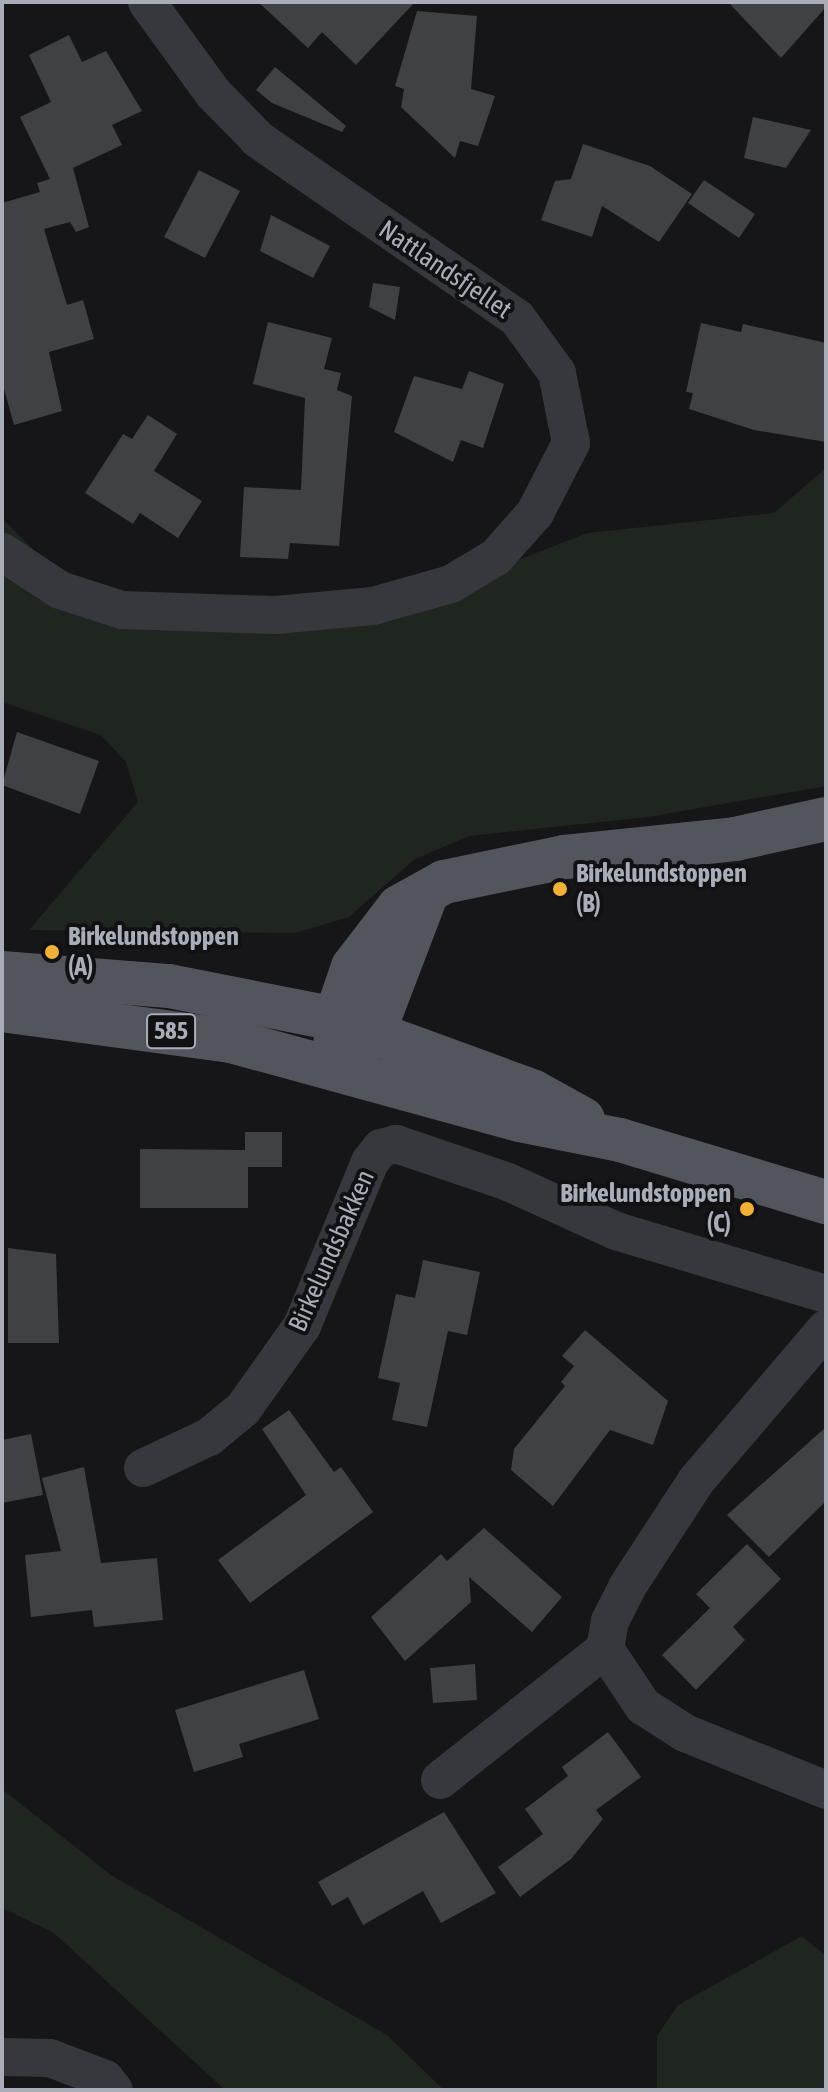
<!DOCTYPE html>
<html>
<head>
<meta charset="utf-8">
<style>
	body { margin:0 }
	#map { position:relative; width:828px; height:2092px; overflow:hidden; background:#161618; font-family:"Asap Condensed",sans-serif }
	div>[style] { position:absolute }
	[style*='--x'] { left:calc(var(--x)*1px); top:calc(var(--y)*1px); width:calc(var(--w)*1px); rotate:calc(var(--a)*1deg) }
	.green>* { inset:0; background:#1e261f }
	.building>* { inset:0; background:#404145 }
	.minor>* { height:38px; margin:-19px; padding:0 19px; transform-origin:19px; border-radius:19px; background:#37383d }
	.major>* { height:44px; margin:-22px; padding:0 22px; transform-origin:22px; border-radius:22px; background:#53555c }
	.dots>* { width:22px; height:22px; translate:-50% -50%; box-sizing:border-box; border:4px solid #111113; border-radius:50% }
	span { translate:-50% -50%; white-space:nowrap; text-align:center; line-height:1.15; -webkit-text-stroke:8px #111113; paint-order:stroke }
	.shield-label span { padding:2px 6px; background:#111113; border:2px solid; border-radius:6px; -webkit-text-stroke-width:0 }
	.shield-label { font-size:24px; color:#a8adb8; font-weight:700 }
	.street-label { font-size:26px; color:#a8adb8 }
	.poi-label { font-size:26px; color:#a8adb8; font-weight:700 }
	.left { translate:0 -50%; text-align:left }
	.right { translate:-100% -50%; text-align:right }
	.frame { position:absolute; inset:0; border:4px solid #a8adb8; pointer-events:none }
</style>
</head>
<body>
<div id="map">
	<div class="green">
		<i style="clip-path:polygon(826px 468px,826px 786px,648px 817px,469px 836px,415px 859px,349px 917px,295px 933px,29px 930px,138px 802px,126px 762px,101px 735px,2px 702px,2px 518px,73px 590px,352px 624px,588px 533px,774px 513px)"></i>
		<i style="clip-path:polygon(2px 1789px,111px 1875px,387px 2035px,444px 2090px,225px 2090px,54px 1933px,2px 1908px)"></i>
		<i style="clip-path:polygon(802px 1936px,826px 1956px,826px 2090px,657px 2090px,657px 2036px,678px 2005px)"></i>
	</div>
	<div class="building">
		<i style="clip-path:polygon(258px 2px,415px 2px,356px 65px,322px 32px,308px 48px)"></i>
		<i style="clip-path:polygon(728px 2px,826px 2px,826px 7px,781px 58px)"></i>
		<i style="clip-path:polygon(417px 11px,477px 16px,471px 89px,495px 96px,478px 146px,460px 141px,455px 158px,401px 107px,404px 89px,395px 86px)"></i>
		<i style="clip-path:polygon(69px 35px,82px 62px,106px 51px,142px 111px,112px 125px,122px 145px,73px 168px,89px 227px,76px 232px,70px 222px,44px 229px,67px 305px,83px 300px,94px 339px,49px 352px,62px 411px,14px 425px,2px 382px,2px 203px,40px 192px,37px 183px,50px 179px,20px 117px,51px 102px,29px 55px)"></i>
		<i style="clip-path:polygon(275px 67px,346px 126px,342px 132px,272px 103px,256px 90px)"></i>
		<i style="clip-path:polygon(753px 117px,811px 130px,786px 168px,744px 158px)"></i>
		<i style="clip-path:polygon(583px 144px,650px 166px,692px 194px,659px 242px,602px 206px,592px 237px,541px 220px,555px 181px,571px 179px)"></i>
		<i style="clip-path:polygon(199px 170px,240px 191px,205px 258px,164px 237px)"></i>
		<i style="clip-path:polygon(704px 180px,755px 214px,739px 238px,688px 203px)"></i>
		<i style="clip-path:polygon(271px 215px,330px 246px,313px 278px,260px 251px)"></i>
		<i style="clip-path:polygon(373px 283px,400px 287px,395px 320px,369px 307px)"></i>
		<i style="clip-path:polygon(268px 322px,332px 338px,324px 369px,341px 373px,337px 390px,352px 396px,339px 546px,290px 543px,288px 559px,240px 557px,244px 487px,301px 490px,305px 398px,253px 384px)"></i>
		<i style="clip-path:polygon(701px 323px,741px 332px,743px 324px,826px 343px,826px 442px,754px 430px,689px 409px,693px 393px,686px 392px)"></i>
		<i style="clip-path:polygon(469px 371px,504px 384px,483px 448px,461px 440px,453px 462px,394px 432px,414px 376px,462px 389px)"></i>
		<i style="clip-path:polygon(148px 415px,177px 434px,154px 471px,202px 501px,178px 538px,140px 513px,133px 524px,85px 493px,123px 434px,132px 439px)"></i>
		<i style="clip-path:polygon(17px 732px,99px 761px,80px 814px,2px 785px)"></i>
		<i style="clip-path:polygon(245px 1132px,282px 1132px,282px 1167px,248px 1167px,248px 1208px,140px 1208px,140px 1149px,245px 1150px)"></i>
		<i style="clip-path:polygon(8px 1248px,56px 1254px,59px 1343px,8px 1343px)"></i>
		<i style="clip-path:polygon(423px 1260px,480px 1272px,467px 1335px,448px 1331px,427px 1427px,392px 1420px,400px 1383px,378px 1378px,396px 1294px,415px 1298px)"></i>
		<i style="clip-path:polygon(585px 1330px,668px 1401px,653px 1445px,610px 1430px,553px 1506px,511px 1470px,514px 1449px,565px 1386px,561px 1382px,574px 1366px,562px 1356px)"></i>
		<i style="clip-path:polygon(289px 1410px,334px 1472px,341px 1467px,373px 1512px,250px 1603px,218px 1560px,306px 1495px,262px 1429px)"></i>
		<i style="clip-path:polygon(826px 1427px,826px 1501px,769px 1557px,727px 1515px)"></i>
		<i style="clip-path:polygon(31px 1434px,43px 1495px,2px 1503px,2px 1440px)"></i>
		<i style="clip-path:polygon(84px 1467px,101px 1563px,157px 1558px,163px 1620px,94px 1627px,92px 1610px,31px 1617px,25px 1555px,61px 1551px,42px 1478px)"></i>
		<i style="clip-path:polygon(484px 1528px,562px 1597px,532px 1632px,469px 1577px,471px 1602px,405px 1661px,371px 1617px,441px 1554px,447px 1561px)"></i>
		<i style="clip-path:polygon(747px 1544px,781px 1579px,733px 1627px,745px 1640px,696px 1690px,662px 1655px,710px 1608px,696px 1594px)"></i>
		<i style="clip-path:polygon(475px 1664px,477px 1700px,433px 1703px,430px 1668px)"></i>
		<i style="clip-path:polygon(304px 1670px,319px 1719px,239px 1744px,243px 1757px,194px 1772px,175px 1710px)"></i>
		<i style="clip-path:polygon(608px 1732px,641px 1777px,596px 1810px,603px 1819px,571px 1859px,520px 1897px,498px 1867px,543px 1834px,525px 1809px,568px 1776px,562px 1767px)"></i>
		<i style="clip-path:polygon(444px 1812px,496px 1893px,441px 1923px,423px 1891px,363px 1925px,348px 1897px,332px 1906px,318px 1882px)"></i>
	</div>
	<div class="minor">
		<i style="--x:2;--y:552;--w:69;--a:33.2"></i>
		<i style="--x:60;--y:590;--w:65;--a:17.9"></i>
		<i style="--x:122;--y:610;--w:154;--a:1.9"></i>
		<i style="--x:276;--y:615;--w:97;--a:-5.3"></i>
		<i style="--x:373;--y:606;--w:81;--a:-15.8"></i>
		<i style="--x:451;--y:584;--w:52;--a:-31"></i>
		<i style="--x:496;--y:557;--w:59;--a:-48.4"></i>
		<i style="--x:535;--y:513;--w:79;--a:-62.8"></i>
		<i style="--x:571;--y:443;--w:71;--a:-101.3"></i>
		<i style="--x:557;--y:373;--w:68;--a:-126"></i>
		<i style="--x:517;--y:318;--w:315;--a:-145.4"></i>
		<i style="--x:258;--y:139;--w:64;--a:-134.4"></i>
		<i style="--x:213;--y:93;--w:112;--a:-126"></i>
		<i style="--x:143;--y:1468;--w:73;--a:-25.2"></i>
		<i style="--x:209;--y:1437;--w:44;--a:-39.5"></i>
		<i style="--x:243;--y:1409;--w:102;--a:-54.6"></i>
		<i style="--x:302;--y:1326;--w:178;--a:-67.5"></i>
		<i style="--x:370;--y:1162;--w:18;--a:-52"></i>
		<i style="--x:381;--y:1148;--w:16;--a:-15"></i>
		<i style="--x:396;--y:1144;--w:118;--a:18.7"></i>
		<i style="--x:508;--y:1182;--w:119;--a:24.4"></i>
		<i style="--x:616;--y:1231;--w:219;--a:16.7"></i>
		<i style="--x:605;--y:1649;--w:69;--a:56.3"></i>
		<i style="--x:643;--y:1706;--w:50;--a:32.7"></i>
		<i style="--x:685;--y:1733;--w:152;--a:22"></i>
		<i style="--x:440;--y:1780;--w:211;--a:-38.4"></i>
		<i style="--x:605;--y:1649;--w:28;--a:-80"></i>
		<i style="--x:610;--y:1621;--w:38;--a:-63"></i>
		<i style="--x:627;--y:1587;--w:126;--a:-56.9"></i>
		<i style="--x:696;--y:1481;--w:200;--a:-49.5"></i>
		<i style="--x:2;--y:2057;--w:48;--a:1.2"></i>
		<i style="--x:50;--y:2058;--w:59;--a:20.9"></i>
		<i style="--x:105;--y:2079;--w:14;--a:51"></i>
	</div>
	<div class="major">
		<i style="--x:2;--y:973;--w:168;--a:4.5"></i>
		<i style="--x:169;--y:986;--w:169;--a:11.2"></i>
		<i style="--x:335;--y:1019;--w:210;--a:20.1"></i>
		<i style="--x:532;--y:1091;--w:58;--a:28.8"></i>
		<i style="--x:2;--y:1010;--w:231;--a:7.7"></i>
		<i style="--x:231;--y:1041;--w:299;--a:15.3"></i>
		<i style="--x:519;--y:1120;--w:103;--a:11.2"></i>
		<i style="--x:620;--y:1140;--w:215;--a:16.8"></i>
		<i style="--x:336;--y:1048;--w:29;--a:-92"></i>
		<i style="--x:335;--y:1019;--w:55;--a:-70.9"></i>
		<i style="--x:353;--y:967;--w:76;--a:-52.5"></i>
		<i style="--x:399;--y:907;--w:51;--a:-29.1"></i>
		<i style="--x:444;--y:882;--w:124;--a:-11.7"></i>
		<i style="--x:565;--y:857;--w:171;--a:-6"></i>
		<i style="--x:735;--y:839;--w:93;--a:-12.4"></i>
		<i style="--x:351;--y:1054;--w:30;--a:-42"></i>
		<i style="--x:373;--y:1034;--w:149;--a:-69.1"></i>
	</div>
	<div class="dots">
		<i style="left:560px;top:889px;background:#f2b134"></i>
		<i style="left:52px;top:952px;background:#f2b134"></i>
		<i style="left:747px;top:1209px;background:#f2b134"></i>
	</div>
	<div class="shield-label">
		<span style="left:171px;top:1031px">585</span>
	</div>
	<div class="street-label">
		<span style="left:445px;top:270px;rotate:34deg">Nattlandsfjellet</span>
		<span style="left:332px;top:1251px;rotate:-66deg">Birkelundsbakken</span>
	</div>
	<div class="poi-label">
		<span class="left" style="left:576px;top:889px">Birkelundstoppen<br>(B)</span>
		<span class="left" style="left:68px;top:952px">Birkelundstoppen<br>(A)</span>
		<span class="right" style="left:731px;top:1209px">Birkelundstoppen<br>(C)</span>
	</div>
	<div class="frame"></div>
</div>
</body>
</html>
